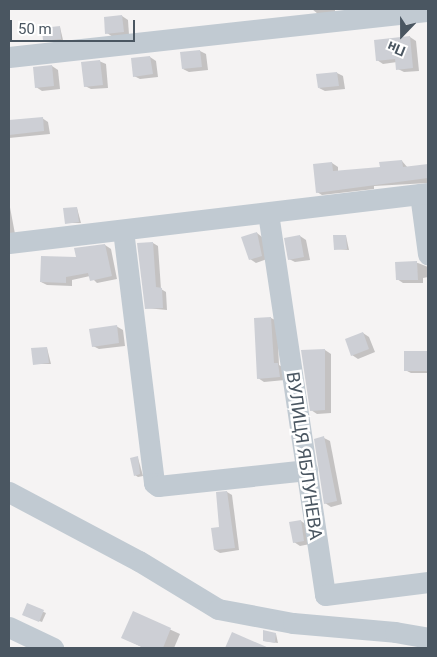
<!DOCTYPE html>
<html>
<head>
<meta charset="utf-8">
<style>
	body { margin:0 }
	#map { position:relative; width:437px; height:657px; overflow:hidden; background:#f5f3f3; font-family:Roboto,sans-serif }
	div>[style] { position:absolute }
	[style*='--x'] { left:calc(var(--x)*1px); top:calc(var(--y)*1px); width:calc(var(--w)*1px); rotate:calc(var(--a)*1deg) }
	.shadow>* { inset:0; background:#0003 }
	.building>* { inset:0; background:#cdcfd5 }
	.minor>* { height:21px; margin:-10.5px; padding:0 10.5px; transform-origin:10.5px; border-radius:10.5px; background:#c1cad2 }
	span { translate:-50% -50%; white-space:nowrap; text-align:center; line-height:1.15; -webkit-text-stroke:5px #fff; paint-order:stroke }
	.street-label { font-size:18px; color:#4a5661 }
	.frame { position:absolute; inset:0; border:10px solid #4a5661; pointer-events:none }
	.north { position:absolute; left:377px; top:10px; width:50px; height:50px; -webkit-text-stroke:4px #fff; paint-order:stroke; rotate:202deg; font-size:14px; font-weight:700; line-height:20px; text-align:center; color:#4a5661 }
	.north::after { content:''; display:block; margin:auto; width:18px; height:22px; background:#4a5661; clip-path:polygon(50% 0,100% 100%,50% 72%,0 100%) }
	.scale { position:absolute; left:10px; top:20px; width:125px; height:22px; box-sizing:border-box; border:2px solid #4a5661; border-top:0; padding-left:6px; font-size:15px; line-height:18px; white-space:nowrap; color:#4a5661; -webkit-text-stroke:4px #fff; paint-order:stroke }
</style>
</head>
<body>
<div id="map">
	<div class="shadow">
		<i style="clip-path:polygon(312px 9px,335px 9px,335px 12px,318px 14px)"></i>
		<i style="clip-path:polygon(122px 16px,128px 20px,129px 35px,113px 37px,107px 33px)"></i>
		<i style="clip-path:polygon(60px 27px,63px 40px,44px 40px)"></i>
		<i style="clip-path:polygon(410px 37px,416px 41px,419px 71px,404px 72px,398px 69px,397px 62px,383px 64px,377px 60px)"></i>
		<i style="clip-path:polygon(200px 51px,206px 54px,208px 70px,189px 72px,183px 69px)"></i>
		<i style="clip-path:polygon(150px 57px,156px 61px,158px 77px,140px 79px,134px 76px,132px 59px)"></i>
		<i style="clip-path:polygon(99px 61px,106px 64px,108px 88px,91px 89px,85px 86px)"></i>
		<i style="clip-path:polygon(52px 66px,58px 70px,60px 89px,42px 91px,36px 87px)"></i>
		<i style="clip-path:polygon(337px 73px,343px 76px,345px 89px,325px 91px,319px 88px)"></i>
		<i style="clip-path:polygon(42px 118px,48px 122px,50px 134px,9px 138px,9px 122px)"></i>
		<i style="clip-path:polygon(402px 161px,408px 168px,428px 165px,428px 183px,374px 186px,374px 189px,322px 195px,317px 192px,332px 163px,338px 167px,338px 172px,381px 168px,381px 163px)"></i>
		<i style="clip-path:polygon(9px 202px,15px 234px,9px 236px)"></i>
		<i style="clip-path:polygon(77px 208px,81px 223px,66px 223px)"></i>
		<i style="clip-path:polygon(257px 233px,262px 237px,267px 259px,256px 263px,250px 259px)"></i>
		<i style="clip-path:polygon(300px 236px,306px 240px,310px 260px,295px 262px,289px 259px)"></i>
		<i style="clip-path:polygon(346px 236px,349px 250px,335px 249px)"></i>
		<i style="clip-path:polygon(153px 243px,158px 246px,161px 289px,166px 292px,167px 310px,146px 308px)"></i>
		<i style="clip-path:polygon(105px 245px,111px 249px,117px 279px,97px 283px,90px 276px,72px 280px,72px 286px,47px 285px,41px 282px)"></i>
		<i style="clip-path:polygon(397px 263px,418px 263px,428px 267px,428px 277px,423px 278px,423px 283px,403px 283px,397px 279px)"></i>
		<i style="clip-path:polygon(271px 318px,277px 321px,279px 365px,284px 368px,285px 380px,264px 382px,258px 378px)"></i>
		<i style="clip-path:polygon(116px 326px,123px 330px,125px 346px,99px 349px,93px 346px)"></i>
		<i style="clip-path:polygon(363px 333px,369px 337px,375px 352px,358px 359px,352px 355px)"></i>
		<i style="clip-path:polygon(47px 348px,51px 364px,34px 364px)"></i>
		<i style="clip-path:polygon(325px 350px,331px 354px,331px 413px,317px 414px,311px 410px)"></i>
		<i style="clip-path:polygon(405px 352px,428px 352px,428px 373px,411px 373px,405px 370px)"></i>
		<i style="clip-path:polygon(324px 438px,330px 441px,342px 504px,331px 507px,325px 503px)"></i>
		<i style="clip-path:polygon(138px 458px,143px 476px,138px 477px,135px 475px)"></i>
		<i style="clip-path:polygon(227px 492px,232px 495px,239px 550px,220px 553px,215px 550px)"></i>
		<i style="clip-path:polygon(301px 521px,307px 525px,310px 544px,300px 546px,294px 542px)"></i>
		<i style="clip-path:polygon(27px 605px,46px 613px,42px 622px,26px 616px)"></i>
		<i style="clip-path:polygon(134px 613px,180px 634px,174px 648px,144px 648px,123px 638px)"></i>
		<i style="clip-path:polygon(276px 634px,278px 643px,264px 641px)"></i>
	</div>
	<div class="building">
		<i style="clip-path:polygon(122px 15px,124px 32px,105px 34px,104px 17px)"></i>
		<i style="clip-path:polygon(60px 26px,61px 39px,43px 41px,42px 28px)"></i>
		<i style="clip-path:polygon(410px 36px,413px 68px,396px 70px,395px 59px,376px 61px,374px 40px)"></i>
		<i style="clip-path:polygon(200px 50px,202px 67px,182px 69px,180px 52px)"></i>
		<i style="clip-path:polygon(150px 56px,153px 74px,133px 77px,131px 58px)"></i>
		<i style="clip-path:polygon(100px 60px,103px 85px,84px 87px,81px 62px)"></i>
		<i style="clip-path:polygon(52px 65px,54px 86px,35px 88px,33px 67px)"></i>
		<i style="clip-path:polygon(337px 72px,339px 86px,318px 88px,316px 74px)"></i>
		<i style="clip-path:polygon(43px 117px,44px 131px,9px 135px,9px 120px)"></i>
		<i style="clip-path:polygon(402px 160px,403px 167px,428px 164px,428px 178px,316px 193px,313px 164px,332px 162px,333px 171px,380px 167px,379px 162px)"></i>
		<i style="clip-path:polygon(77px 207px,79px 222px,65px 224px,63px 208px)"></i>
		<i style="clip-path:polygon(257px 232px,262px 256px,249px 260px,241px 237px)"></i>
		<i style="clip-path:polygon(300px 235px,304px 257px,288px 260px,284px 238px)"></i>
		<i style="clip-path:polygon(333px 235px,346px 235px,347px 249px,334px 250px)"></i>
		<i style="clip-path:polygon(153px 242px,156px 287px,162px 288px,163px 308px,145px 309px,137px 243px)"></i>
		<i style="clip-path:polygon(105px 244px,112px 276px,90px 281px,88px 273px,66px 277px,66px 283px,40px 282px,41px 256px,76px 257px,74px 248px)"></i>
		<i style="clip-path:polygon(417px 261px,418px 280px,396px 280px,395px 262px)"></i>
		<i style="clip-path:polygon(271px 317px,274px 363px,278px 363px,280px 377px,257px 379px,254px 318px)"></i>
		<i style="clip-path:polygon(117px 325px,119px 343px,92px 347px,89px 329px)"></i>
		<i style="clip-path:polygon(363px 332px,369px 349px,351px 356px,345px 339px)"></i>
		<i style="clip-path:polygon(47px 347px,49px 363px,33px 365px,31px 348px)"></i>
		<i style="clip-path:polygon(325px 349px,325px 410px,310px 411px,301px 350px)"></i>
		<i style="clip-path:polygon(404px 351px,428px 351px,428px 371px,404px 371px)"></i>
		<i style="clip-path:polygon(324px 436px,337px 501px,324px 504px,314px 439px)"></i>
		<i style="clip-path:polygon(138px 456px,140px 474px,134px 476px,130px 458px)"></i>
		<i style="clip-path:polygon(227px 491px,235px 548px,214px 550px,211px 528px,219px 527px,216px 492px)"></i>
		<i style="clip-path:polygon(301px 520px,304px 541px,293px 543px,289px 522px)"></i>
		<i style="clip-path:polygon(27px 603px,44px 610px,39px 622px,22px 615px)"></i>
		<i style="clip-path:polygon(133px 611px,171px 628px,163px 648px,144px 648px,121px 638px)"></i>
		<i style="clip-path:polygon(263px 630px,276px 633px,275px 643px,263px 641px)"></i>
		<i style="clip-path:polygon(232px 632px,269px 648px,225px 648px)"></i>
	</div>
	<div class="minor">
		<i style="--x:9;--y:57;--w:422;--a:-6.3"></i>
		<i style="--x:420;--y:194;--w:61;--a:82.4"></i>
		<i style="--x:268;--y:213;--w:386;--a:81.5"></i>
		<i style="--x:325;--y:595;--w:104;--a:-7.2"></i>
		<i style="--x:123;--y:230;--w:255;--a:83"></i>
		<i style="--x:154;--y:483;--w:5;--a:37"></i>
		<i style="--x:158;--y:486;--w:150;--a:-6.1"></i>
		<i style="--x:9;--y:243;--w:422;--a:-6.8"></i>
		<i style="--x:9;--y:492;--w:147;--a:28"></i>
		<i style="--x:139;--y:561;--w:92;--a:31.3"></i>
		<i style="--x:218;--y:609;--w:76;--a:10.6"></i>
		<i style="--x:293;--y:623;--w:102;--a:5"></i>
		<i style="--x:395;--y:632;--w:34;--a:10"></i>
		<i style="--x:9;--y:627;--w:49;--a:25.5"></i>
	</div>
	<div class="street-label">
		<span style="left:304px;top:456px;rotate:82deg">ВУЛИЦЯ ЯБЛУНЕВА</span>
	</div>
	<div class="frame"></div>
	<div class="north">Пн</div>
	<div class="scale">50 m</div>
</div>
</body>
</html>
